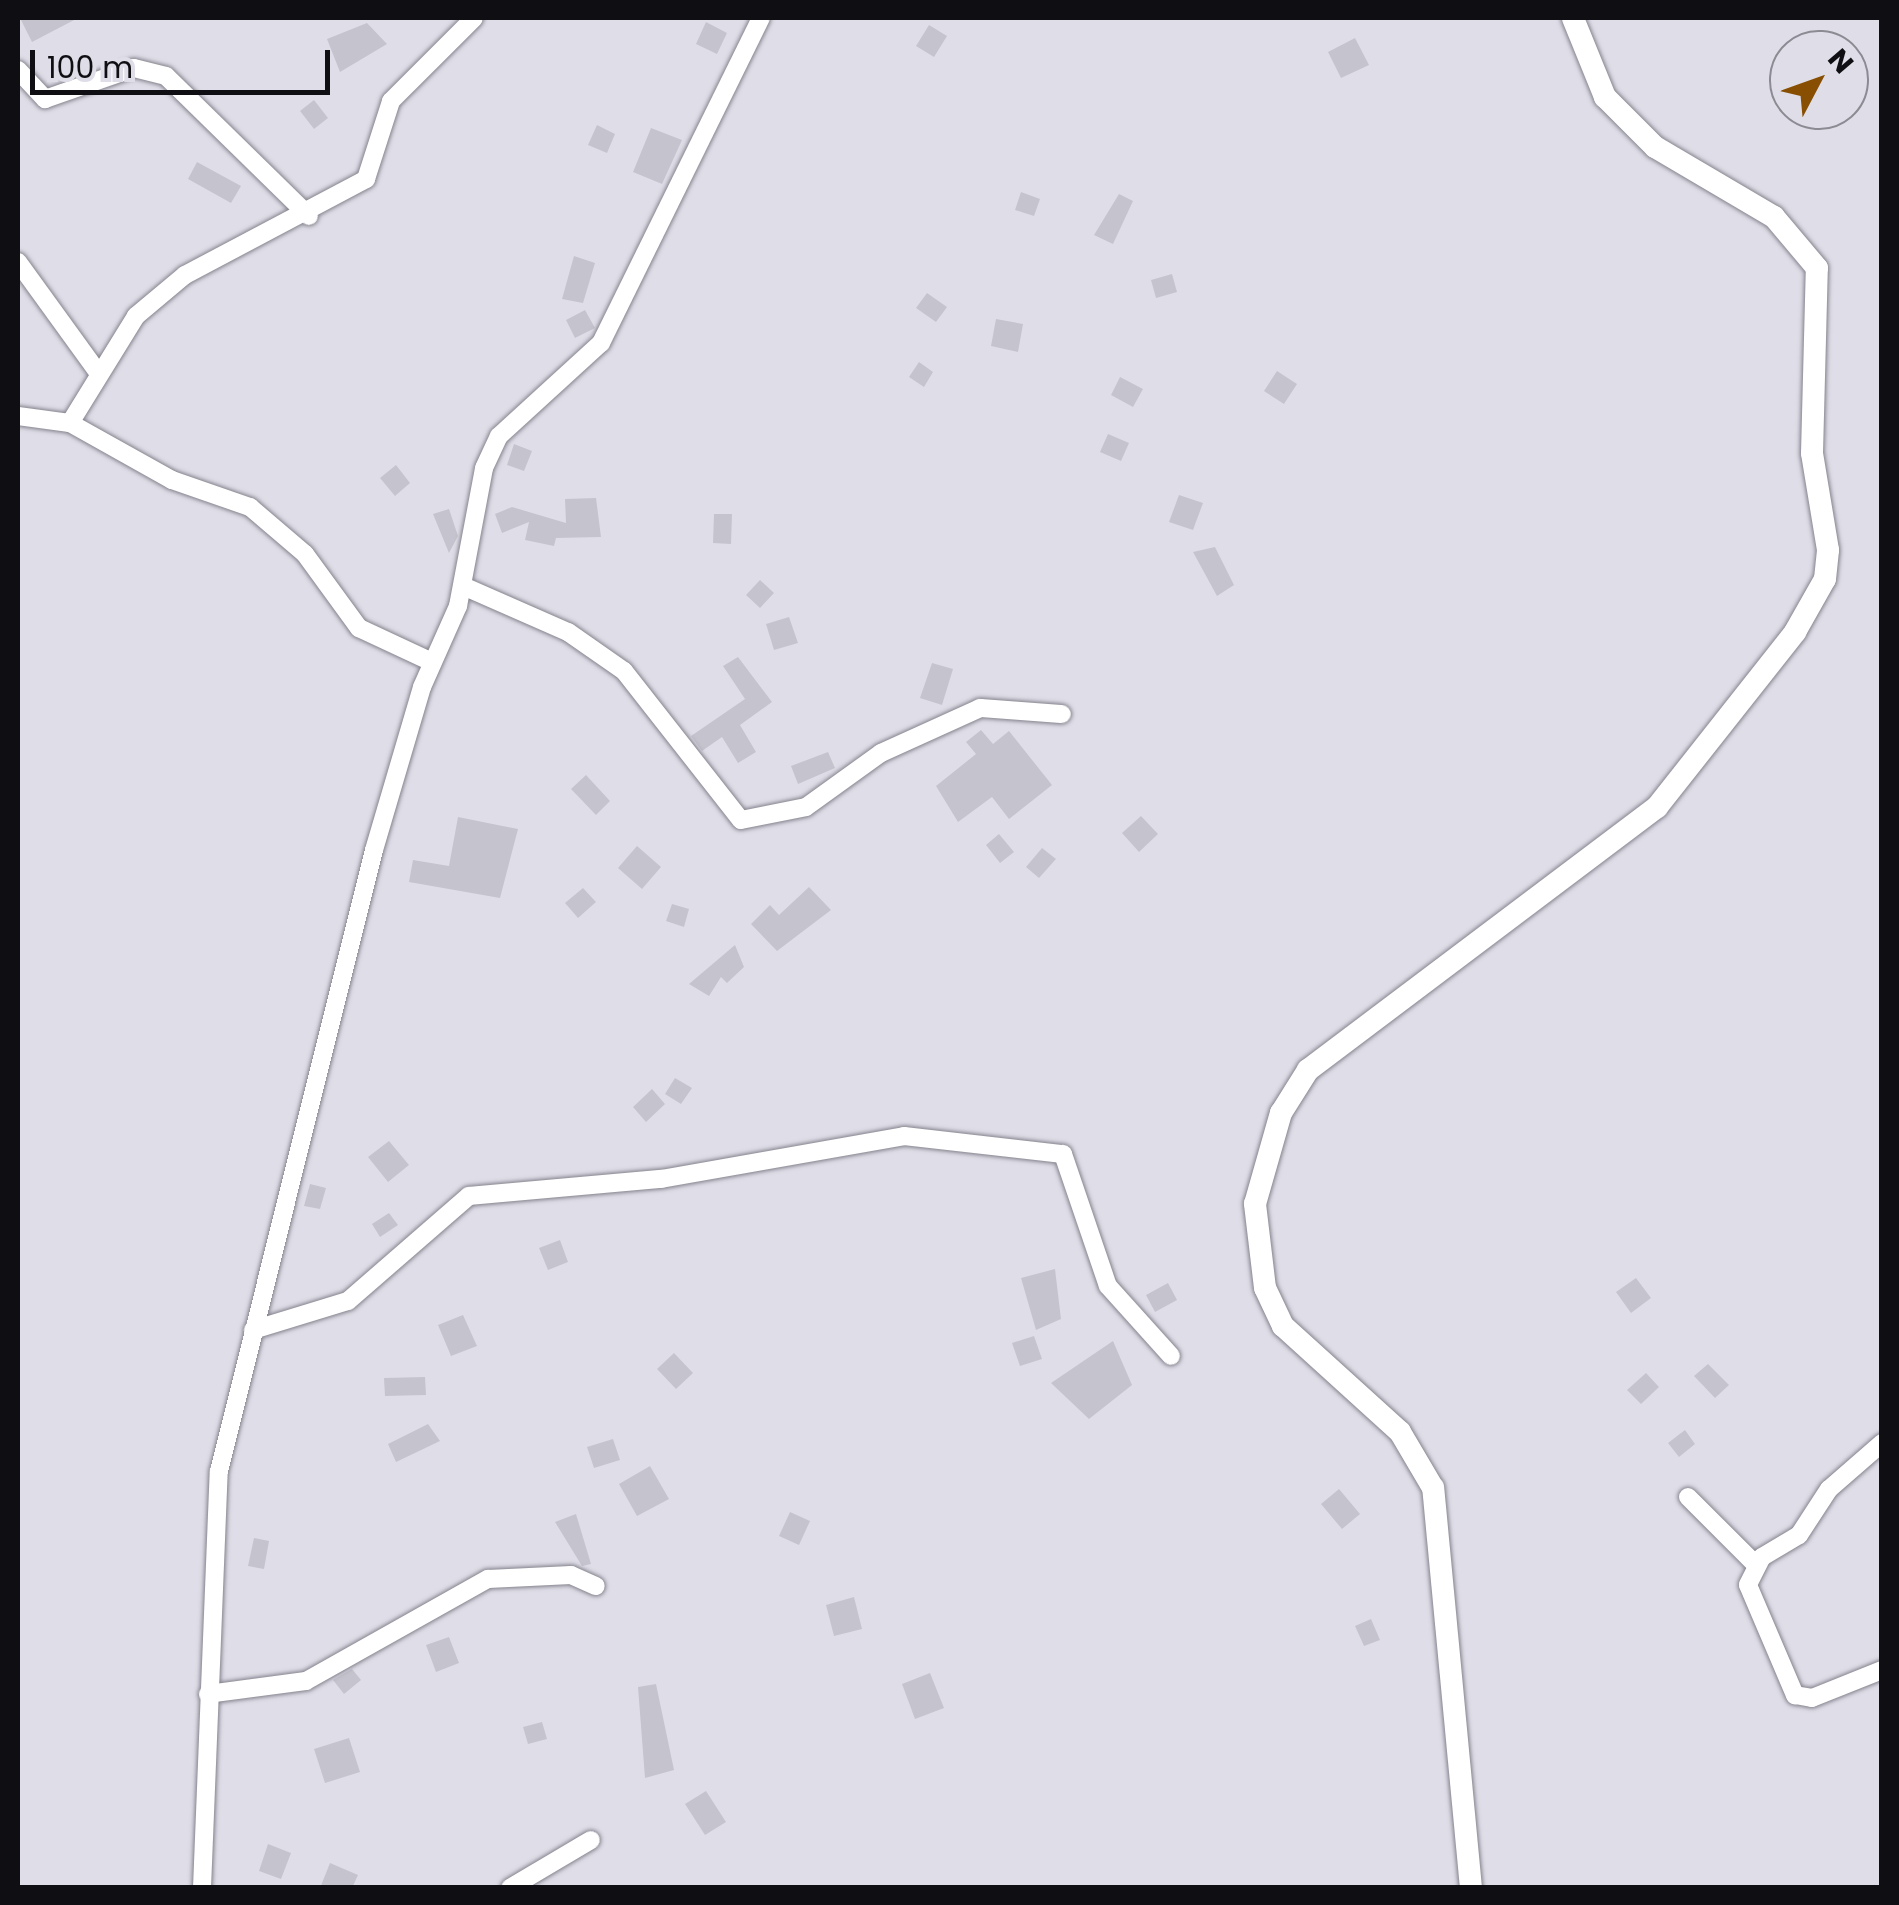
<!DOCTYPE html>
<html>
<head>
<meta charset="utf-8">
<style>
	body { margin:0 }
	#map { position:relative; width:1899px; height:1905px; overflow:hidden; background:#dfdee8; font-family:Poppins,sans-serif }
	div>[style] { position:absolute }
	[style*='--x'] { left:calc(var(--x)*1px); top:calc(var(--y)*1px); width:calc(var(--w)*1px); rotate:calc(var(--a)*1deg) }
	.building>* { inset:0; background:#c5c4ce }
	.roads { filter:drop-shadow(0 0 2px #84838d) drop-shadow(0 0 2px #84838d) }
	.street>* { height:18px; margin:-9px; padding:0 9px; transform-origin:9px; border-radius:9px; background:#fff }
	.secondary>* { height:22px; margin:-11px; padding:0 11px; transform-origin:11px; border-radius:11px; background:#fff }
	span { translate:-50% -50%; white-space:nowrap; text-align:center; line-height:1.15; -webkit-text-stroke:9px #dfdee8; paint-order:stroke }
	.frame { position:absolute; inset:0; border:20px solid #0f0f13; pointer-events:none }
	.north { position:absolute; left:1769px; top:30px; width:100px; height:100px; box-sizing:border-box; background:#dfdee8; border:2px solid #8c8b93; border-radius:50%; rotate:49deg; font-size:28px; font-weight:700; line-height:40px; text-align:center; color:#0f0f13 }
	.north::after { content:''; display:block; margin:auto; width:35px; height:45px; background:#884f03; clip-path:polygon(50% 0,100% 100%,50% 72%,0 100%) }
	.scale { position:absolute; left:30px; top:50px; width:300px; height:45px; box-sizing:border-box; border:5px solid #0f0f13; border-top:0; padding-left:12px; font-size:30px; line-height:35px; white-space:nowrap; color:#0f0f13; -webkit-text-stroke:8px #dfdee8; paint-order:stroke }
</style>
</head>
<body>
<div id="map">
	<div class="building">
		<i style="clip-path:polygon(20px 18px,78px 18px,32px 42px)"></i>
		<i style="clip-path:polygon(706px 22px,727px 33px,717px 54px,696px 44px)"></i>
		<i style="clip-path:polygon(367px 23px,387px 44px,340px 72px,327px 39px)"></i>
		<i style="clip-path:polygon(929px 25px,947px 36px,934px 57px,916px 46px)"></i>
		<i style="clip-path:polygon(1355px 38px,1369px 65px,1341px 78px,1328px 52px)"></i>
		<i style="clip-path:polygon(314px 100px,328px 118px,314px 129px,300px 111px)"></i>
		<i style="clip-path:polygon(597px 125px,615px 134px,607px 153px,588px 145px)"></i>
		<i style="clip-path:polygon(651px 128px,682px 140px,662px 184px,633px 172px)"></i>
		<i style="clip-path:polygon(197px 162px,241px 186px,231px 203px,188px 179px)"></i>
		<i style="clip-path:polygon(1021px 192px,1040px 199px,1034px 216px,1015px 210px)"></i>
		<i style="clip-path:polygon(1119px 194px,1133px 201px,1113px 244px,1094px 235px)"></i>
		<i style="clip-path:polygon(574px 256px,595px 263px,583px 303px,562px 299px)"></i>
		<i style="clip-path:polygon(1172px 274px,1177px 292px,1156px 298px,1151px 280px)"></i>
		<i style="clip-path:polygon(927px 293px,947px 307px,936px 322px,916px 308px)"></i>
		<i style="clip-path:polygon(585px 310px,595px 328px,575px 338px,566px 320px)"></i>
		<i style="clip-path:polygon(996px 319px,1023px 324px,1018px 352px,991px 346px)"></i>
		<i style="clip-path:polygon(919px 362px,933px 372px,924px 387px,909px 377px)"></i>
		<i style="clip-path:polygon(1277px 371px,1297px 384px,1284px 404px,1264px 391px)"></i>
		<i style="clip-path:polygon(1120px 377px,1143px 389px,1133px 407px,1111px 395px)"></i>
		<i style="clip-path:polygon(1108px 434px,1129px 443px,1121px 461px,1100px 452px)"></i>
		<i style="clip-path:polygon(514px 444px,532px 451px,524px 471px,507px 465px)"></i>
		<i style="clip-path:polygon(396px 465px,410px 483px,395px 496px,380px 478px)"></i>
		<i style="clip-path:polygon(1179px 495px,1203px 503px,1193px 530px,1169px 522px)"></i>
		<i style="clip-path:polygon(596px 498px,601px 537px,556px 538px,554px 546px,525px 540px,529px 522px,502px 533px,495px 514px,512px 507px,566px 523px,565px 499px)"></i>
		<i style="clip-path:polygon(449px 509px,458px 536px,449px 553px,433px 514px)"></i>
		<i style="clip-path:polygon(714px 514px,732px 514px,731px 544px,713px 543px)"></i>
		<i style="clip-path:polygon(1215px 547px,1234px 585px,1217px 596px,1193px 552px)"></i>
		<i style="clip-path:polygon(760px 580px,774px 593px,760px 608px,746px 595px)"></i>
		<i style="clip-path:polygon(789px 617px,798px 643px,774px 650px,766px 624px)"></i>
		<i style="clip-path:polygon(738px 657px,772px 702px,740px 725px,756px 752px,738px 763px,722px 737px,702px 751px,691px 736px,745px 699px,723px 666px)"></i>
		<i style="clip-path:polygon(932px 663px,953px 669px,942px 705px,920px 698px)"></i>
		<i style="clip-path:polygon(981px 730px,993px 744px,1009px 731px,1052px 785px,1009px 819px,992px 797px,958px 822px,936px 786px,976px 754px,966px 742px)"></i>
		<i style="clip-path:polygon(828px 752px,835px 768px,798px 784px,791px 766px)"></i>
		<i style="clip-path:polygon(586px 775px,610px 801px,596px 815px,571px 789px)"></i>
		<i style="clip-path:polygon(1141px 816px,1158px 834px,1139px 852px,1122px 833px)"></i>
		<i style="clip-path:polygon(458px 817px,518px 829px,500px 898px,409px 882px,413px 860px,449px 866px)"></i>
		<i style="clip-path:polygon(999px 834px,1014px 852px,1000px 863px,986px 845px)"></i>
		<i style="clip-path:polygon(637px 846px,661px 867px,642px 889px,618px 868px)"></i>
		<i style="clip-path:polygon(1042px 848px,1056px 859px,1039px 878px,1026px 867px)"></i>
		<i style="clip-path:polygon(809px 887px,831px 910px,777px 951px,751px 924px,770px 905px,779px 915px)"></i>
		<i style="clip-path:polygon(583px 888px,596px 902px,578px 918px,565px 903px)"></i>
		<i style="clip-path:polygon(672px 904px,689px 909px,684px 927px,666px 921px)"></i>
		<i style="clip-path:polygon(735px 945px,744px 967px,727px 983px,721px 977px,709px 996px,689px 984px)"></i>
		<i style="clip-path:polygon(675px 1078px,692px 1088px,681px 1104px,665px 1094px)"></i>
		<i style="clip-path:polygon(652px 1089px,665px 1104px,646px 1122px,633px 1107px)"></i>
		<i style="clip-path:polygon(389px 1141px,409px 1165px,388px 1182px,368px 1157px)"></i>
		<i style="clip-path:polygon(310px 1184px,326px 1188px,320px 1209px,304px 1206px)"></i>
		<i style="clip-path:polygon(389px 1213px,398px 1225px,380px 1237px,372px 1224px)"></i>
		<i style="clip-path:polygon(560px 1240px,568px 1262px,548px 1270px,539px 1248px)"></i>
		<i style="clip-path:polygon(1055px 1269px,1061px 1319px,1036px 1330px,1021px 1278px)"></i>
		<i style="clip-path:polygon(1636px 1278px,1651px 1298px,1631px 1313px,1616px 1292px)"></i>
		<i style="clip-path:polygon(1168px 1283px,1177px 1300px,1155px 1312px,1146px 1295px)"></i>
		<i style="clip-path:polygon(463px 1315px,477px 1346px,451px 1356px,438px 1325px)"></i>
		<i style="clip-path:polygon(1034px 1336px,1042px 1359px,1020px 1366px,1012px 1343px)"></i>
		<i style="clip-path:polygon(1113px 1341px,1132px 1385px,1089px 1419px,1051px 1383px)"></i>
		<i style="clip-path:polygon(674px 1353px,693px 1373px,676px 1389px,657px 1369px)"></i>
		<i style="clip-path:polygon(1708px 1364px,1729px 1385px,1715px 1398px,1694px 1376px)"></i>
		<i style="clip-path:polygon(1646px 1373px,1659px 1387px,1641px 1404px,1627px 1390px)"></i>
		<i style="clip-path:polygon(425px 1377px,426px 1395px,385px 1396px,384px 1378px)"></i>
		<i style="clip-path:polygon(428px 1424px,440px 1441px,396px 1462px,388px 1444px)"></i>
		<i style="clip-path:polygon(1685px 1430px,1695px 1444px,1679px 1457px,1668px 1443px)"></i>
		<i style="clip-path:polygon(613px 1439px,620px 1460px,594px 1468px,587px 1447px)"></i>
		<i style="clip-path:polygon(650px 1466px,669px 1499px,637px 1516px,619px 1484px)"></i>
		<i style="clip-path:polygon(1339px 1489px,1360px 1514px,1342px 1529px,1321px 1504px)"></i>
		<i style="clip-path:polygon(790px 1512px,810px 1521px,799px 1545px,779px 1536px)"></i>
		<i style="clip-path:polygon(576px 1514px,591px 1564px,582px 1566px,555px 1522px)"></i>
		<i style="clip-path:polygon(254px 1538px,269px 1541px,264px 1569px,248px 1566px)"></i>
		<i style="clip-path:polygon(854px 1597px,862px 1629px,834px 1636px,826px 1605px)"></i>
		<i style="clip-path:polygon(1371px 1619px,1380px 1640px,1364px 1646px,1355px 1626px)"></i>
		<i style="clip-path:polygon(449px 1637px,459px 1663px,436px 1672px,426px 1645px)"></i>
		<i style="clip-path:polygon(352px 1669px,361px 1680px,344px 1694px,333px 1680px)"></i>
		<i style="clip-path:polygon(930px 1673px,944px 1708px,915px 1719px,902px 1684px)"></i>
		<i style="clip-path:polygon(656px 1684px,674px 1770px,645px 1778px,638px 1687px)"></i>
		<i style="clip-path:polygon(542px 1722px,547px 1739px,528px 1744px,523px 1727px)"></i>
		<i style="clip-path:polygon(349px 1738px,360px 1772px,325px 1783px,314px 1749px)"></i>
		<i style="clip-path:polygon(706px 1791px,726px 1822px,705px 1835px,685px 1804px)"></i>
		<i style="clip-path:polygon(268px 1844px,291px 1853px,281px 1879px,259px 1871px)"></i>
		<i style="clip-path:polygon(330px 1863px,358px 1875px,352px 1888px,320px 1888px)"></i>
	</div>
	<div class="roads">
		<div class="street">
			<i style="--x:18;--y:70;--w:40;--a:47"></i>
			<i style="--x:45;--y:99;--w:94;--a:-19.2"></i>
			<i style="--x:134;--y:68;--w:33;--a:14"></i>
			<i style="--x:166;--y:76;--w:200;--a:44.4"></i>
			<i style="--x:18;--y:262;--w:138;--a:54.1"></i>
			<i style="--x:18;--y:416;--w:52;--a:7.7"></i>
			<i style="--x:70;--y:423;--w:117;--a:29.2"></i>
			<i style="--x:172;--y:480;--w:83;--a:19.1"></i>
			<i style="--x:250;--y:507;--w:72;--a:40.5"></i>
			<i style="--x:305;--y:554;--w:92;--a:53.9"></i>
			<i style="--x:359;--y:628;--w:81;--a:25"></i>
			<i style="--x:70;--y:423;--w:126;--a:-58.3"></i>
			<i style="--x:136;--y:316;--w:64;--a:-39.9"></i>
			<i style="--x:185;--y:275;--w:205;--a:-27.9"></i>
			<i style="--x:366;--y:179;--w:82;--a:-72.2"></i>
			<i style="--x:391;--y:101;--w:117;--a:-45"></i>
			<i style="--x:463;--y:586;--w:115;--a:23.7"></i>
			<i style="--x:568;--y:632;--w:68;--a:34.9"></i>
			<i style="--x:624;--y:671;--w:189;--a:51.9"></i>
			<i style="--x:741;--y:820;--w:66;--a:-11.3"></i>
			<i style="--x:806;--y:807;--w:92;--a:-35.8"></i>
			<i style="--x:881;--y:753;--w:109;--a:-24.4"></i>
			<i style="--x:980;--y:708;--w:82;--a:4.2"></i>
			<i style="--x:253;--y:1330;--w:99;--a:-17"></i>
			<i style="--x:348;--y:1301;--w:160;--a:-41"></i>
			<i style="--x:469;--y:1196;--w:193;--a:-5.1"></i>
			<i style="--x:661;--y:1179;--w:247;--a:-10"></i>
			<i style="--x:904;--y:1136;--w:160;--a:6.5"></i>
			<i style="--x:1063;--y:1154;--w:139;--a:71.2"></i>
			<i style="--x:1108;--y:1286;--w:94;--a:48"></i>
			<i style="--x:1882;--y:1443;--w:70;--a:139"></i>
			<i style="--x:1829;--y:1489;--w:55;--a:123.1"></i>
			<i style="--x:1799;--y:1535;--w:43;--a:149.3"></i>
			<i style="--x:1762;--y:1557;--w:31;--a:117"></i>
			<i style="--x:1748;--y:1585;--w:120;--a:66.9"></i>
			<i style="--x:1795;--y:1695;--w:17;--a:10"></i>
			<i style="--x:1812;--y:1698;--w:75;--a:-21.8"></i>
			<i style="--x:1688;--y:1497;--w:95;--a:45"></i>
			<i style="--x:208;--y:1694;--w:99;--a:-7.6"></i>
			<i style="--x:306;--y:1681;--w:209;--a:-29.3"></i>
			<i style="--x:488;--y:1579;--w:83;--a:-2.8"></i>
			<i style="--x:571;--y:1575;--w:27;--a:24"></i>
			<i style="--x:202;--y:1888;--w:417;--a:-87.7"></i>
			<i style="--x:219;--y:1471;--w:640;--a:-75.99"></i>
			<i style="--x:374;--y:850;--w:170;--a:-73.6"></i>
			<i style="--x:422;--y:687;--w:89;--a:-66"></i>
			<i style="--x:458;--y:606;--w:140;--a:-79.3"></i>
			<i style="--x:484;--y:468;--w:35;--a:-65"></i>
			<i style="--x:499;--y:436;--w:138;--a:-42.4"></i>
			<i style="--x:601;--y:343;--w:362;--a:-63.8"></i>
			<i style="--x:510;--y:1888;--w:94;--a:-30.7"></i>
		</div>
		<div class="secondary">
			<i style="--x:1471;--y:1888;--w:402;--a:-95.4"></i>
			<i style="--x:1433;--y:1488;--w:65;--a:-120.5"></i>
			<i style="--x:1400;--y:1432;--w:158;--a:-137.8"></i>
			<i style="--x:1283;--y:1326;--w:42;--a:-115.3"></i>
			<i style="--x:1265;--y:1288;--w:85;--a:-96.8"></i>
			<i style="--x:1255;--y:1204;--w:95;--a:-74.1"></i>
			<i style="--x:1281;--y:1113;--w:51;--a:-57.9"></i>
			<i style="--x:1308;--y:1070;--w:437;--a:-37"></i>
			<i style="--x:1657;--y:807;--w:223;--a:-51.7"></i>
			<i style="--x:1795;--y:632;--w:61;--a:-60.5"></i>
			<i style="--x:1825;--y:579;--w:29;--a:-84"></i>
			<i style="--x:1828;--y:550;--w:98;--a:-99.4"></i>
			<i style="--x:1812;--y:453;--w:185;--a:-88.5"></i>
			<i style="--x:1817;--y:268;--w:67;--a:-130.1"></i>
			<i style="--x:1774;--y:217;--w:138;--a:-149.5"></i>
			<i style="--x:1655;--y:147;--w:71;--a:-135"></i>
			<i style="--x:1605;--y:97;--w:85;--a:-112.1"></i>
		</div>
	</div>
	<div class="frame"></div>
	<div class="north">N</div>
	<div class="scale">100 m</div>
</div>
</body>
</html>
